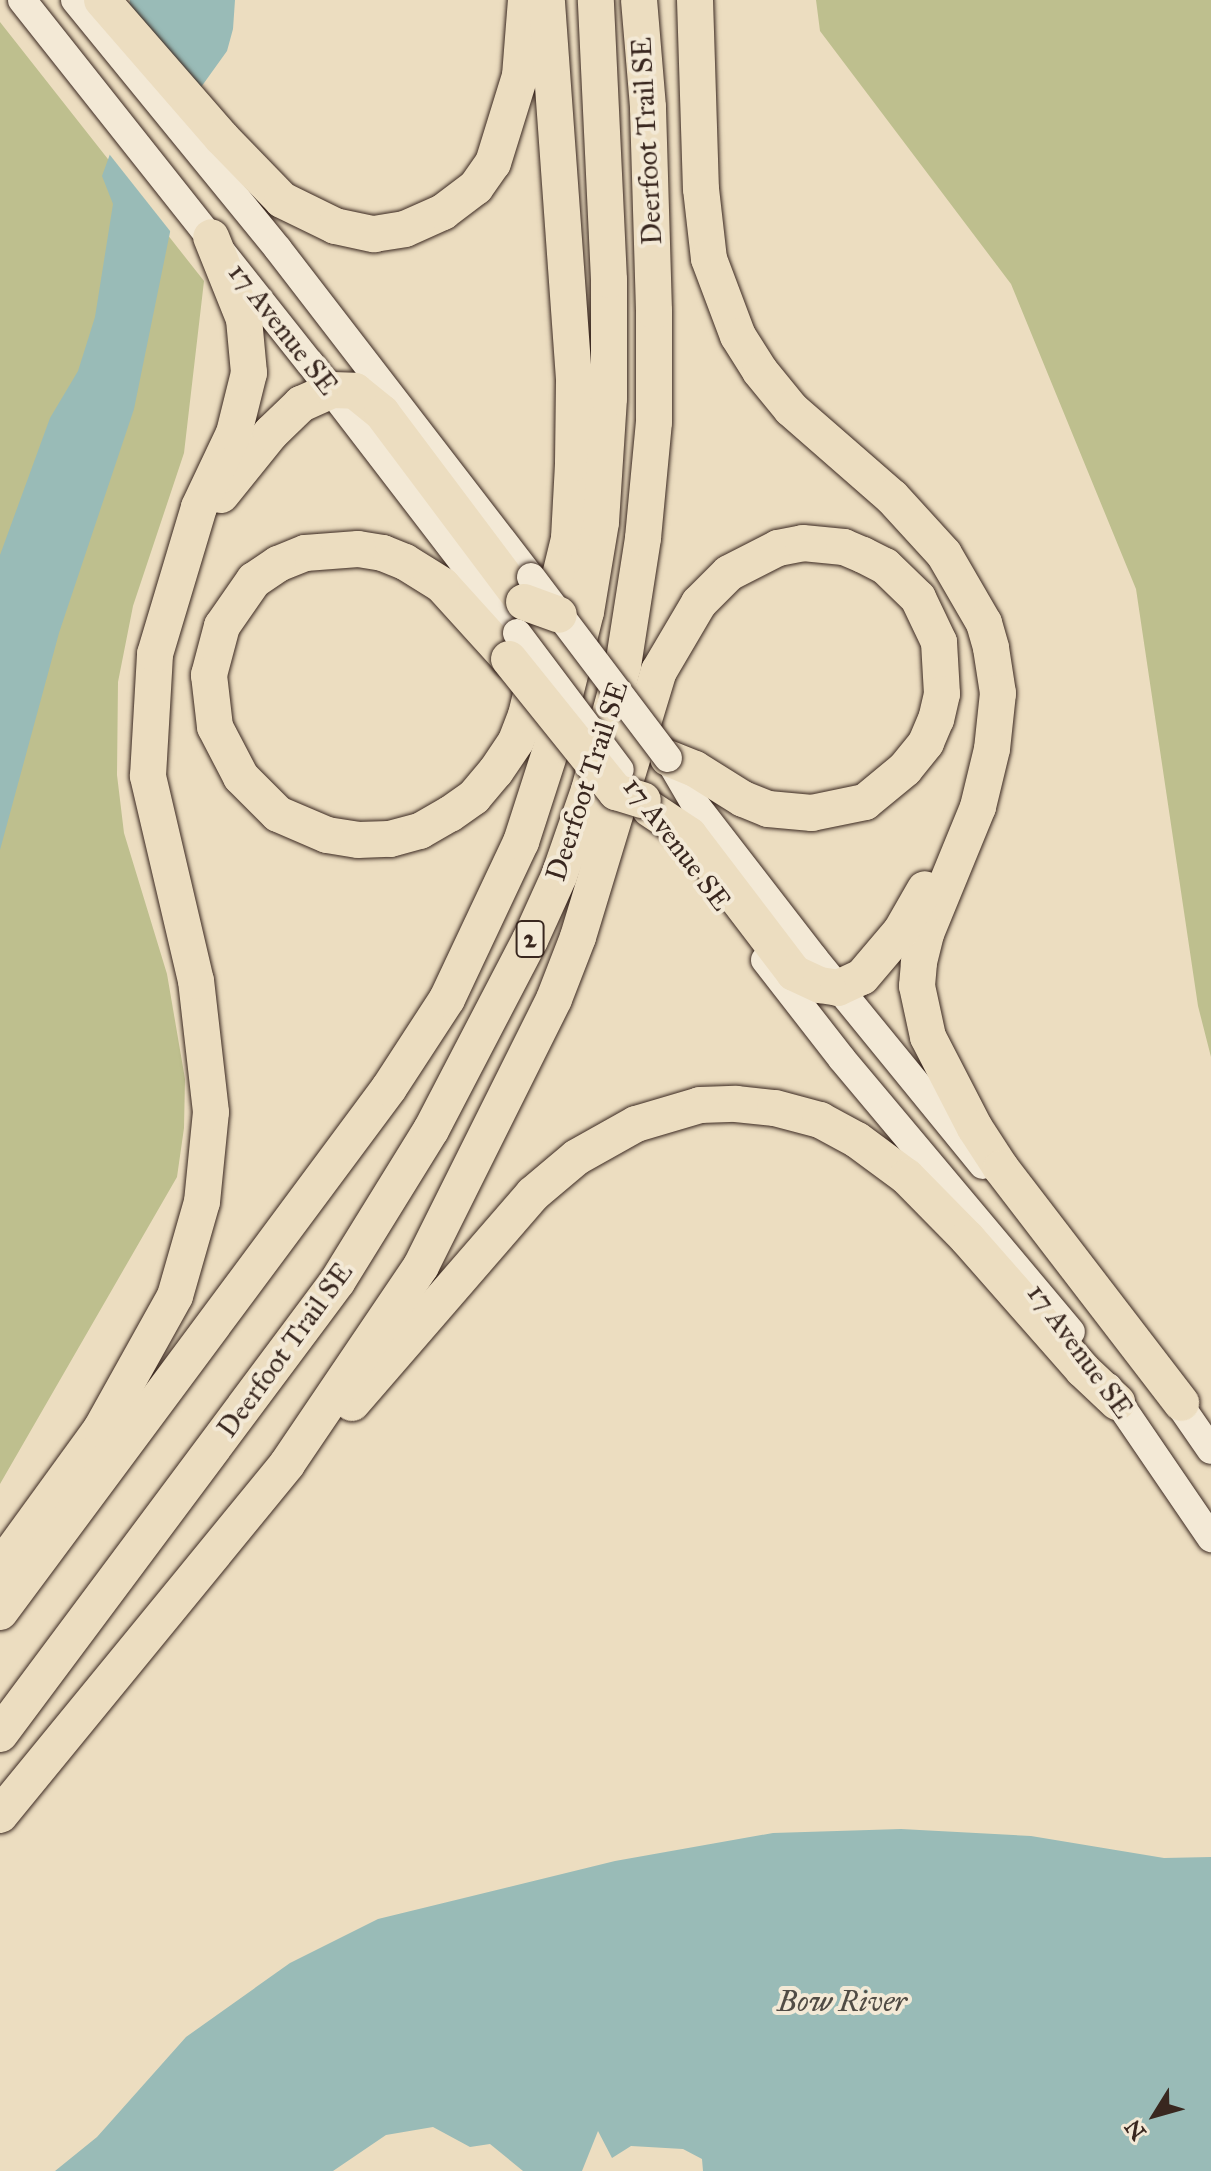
<!DOCTYPE html>
<html>
<head>
<meta charset="utf-8">
<style>
	body { margin:0 }
	#map { position:relative; width:1211px; height:2171px; overflow:hidden; background:#ecddc0; font-family:"IM FELL Great Primer",serif }
	div>[style] { position:absolute }
	[style*='--x'] { left:calc(var(--x)*1px); top:calc(var(--y)*1px); width:calc(var(--w)*1px); rotate:calc(var(--a)*1deg) }
	.green>* { inset:0; background:#bebf8e }
	.water>* { inset:0; background:#99bbb7 }
	.pier>* { inset:0; background:#ecddc0 }
	.roads { filter:drop-shadow(0 0 2px #39271f) drop-shadow(0 0 2px #39271f) }
	.secondary>* { height:28px; margin:-14px; padding:0 14px; transform-origin:14px; border-radius:14px; background:#f3e9d6 }
	.motorway>* { height:36px; margin:-18px; padding:0 18px; transform-origin:18px; border-radius:18px; background:#ecddc0 }
	.bridges { filter:drop-shadow(0 0 2px #39271f) drop-shadow(0 0 2px #39271f) }
	.secondary-bridge>* { height:28px; margin:-14px; padding:0 14px; transform-origin:14px; border-radius:14px; background:#f3e9d6 }
	.motorway-bridge>* { height:36px; margin:-18px; padding:0 18px; transform-origin:18px; border-radius:18px; background:#ecddc0 }
	span { translate:-50% -50%; white-space:nowrap; text-align:center; line-height:1.15; -webkit-text-stroke:8px #f3e9d6; paint-order:stroke }
	.shield-label span { padding:2px 6px; background:#f3e9d6; border:2px solid; border-radius:6px; -webkit-text-stroke-width:0 }
	.shield-label { font-size:26px; color:#39271f; font-weight:700 }
	.street-label { font-size:28px; color:#39271f }
	.water-label { font-size:30px; color:#514c45; font-style:italic }
	.north { position:absolute; left:1115px; top:2075px; width:80px; height:80px; -webkit-text-stroke:6px #f3e9d6; paint-order:stroke; rotate:233deg; font-size:22px; font-weight:700; line-height:32px; text-align:center; color:#39271f }
	.north::after { content:''; display:block; margin:auto; width:28px; height:36px; background:#39271f; clip-path:polygon(50% 0,100% 100%,50% 72%,0 100%) }
</style>
</head>
<body>
<div id="map">
	<div class="green">
		<i style="clip-path:polygon(816px 0,1211px 0,1211px 1057px,1198px 1006px,1136px 589px,1011px 284px,820px 31px)"></i>
		<i style="clip-path:polygon(0 22px,204px 281px,184px 453px,133px 606px,118px 682px,117px 775px,124px 833px,167px 974px,185px 1079px,184px 1128px,177px 1177px,0 1484px)"></i>
	</div>
	<div class="water">
		<i style="clip-path:polygon(130px 0,235px 0,233px 29px,227px 51px,199px 90px,134px 409px,59px 633px,0 850px,0 555px,50px 418px,78px 371px,95px 317px,113px 204px,102px 176px,110px 154px)"></i>
		<i style="clip-path:polygon(901px 1829px,1031px 1836px,1164px 1858px,1211px 1857px,1211px 2171px,703px 2171px,702px 2159px,683px 2149px,631px 2146px,612px 2158px,598px 2131px,582px 2171px,523px 2171px,490px 2144px,470px 2147px,433px 2127px,386px 2135px,333px 2171px,55px 2171px,97px 2137px,186px 2037px,290px 1963px,378px 1919px,615px 1861px,773px 1833px)"></i>
	</div>
	<div class="pier">
		<i style="clip-path:polygon(125px 9px,202px 98px,174px 236px,106px 150px)"></i>
	</div>
	<div class="roads">
		<div class="secondary">
			<i style="--x:22;--y:0;--w:463;--a:51.6"></i>
			<i style="--x:310;--y:363;--w:340;--a:52.5"></i>
			<i style="--x:75;--y:0;--w:321;--a:50.8"></i>
			<i style="--x:278;--y:249;--w:414;--a:52.4"></i>
			<i style="--x:668;--y:758;--w:53;--a:59.6"></i>
			<i style="--x:695;--y:804;--w:195;--a:52.3"></i>
			<i style="--x:814;--y:958;--w:267;--a:50.8"></i>
			<i style="--x:765;--y:960;--w:125;--a:52.1"></i>
			<i style="--x:842;--y:1059;--w:356;--a:50"></i>
			<i style="--x:1108;--y:1387;--w:183;--a:55.7"></i>
			<i style="--x:1168;--y:1388;--w:75;--a:55.3"></i>
		</div>
		<div class="motorway">
			<i style="--x:102;--y:0;--w:183;--a:49"></i>
			<i style="--x:222;--y:138;--w:86;--a:45.9"></i>
			<i style="--x:282;--y:200;--w:59;--a:26.1"></i>
			<i style="--x:335;--y:226;--w:40;--a:12"></i>
			<i style="--x:374;--y:234;--w:31;--a:-9"></i>
			<i style="--x:405;--y:229;--w:42;--a:-24.1"></i>
			<i style="--x:443;--y:212;--w:41;--a:-37.1"></i>
			<i style="--x:476;--y:187;--w:29;--a:-55"></i>
			<i style="--x:493;--y:163;--w:91;--a:-72.8"></i>
			<i style="--x:520;--y:76;--w:76;--a:-85.5"></i>
			<i style="--x:695;--y:0;--w:189;--a:88.2"></i>
			<i style="--x:701;--y:189;--w:70;--a:83.5"></i>
			<i style="--x:709;--y:259;--w:82;--a:69.4"></i>
			<i style="--x:738;--y:336;--w:41;--a:57.8"></i>
			<i style="--x:760;--y:371;--w:49;--a:50.8"></i>
			<i style="--x:791;--y:409;--w:134;--a:41.1"></i>
			<i style="--x:892;--y:497;--w:77;--a:47.6"></i>
			<i style="--x:944;--y:554;--w:80;--a:59.9"></i>
			<i style="--x:984;--y:623;--w:26;--a:74"></i>
			<i style="--x:991;--y:648;--w:46;--a:81.2"></i>
			<i style="--x:998;--y:693;--w:56;--a:96.1"></i>
			<i style="--x:992;--y:749;--w:60;--a:103.6"></i>
			<i style="--x:978;--y:807;--w:137;--a:112.3"></i>
			<i style="--x:926;--y:934;--w:30;--a:104"></i>
			<i style="--x:919;--y:963;--w:23;--a:95"></i>
			<i style="--x:917;--y:986;--w:52;--a:77.8"></i>
			<i style="--x:928;--y:1037;--w:102;--a:62.7"></i>
			<i style="--x:975;--y:1128;--w:48;--a:57"></i>
			<i style="--x:1001;--y:1168;--w:296;--a:52.5"></i>
			<i style="--x:221;--y:495;--w:80;--a:-51.1"></i>
			<i style="--x:271;--y:433;--w:42;--a:-44"></i>
			<i style="--x:301;--y:404;--w:34;--a:-24"></i>
			<i style="--x:332;--y:390;--w:23;--a:2"></i>
			<i style="--x:355;--y:391;--w:35;--a:39"></i>
			<i style="--x:382;--y:413;--w:236;--a:53.1"></i>
			<i style="--x:509;--y:659;--w:100;--a:-132.2"></i>
			<i style="--x:442;--y:585;--w:44;--a:-148.1"></i>
			<i style="--x:405;--y:562;--w:24;--a:-158"></i>
			<i style="--x:383;--y:553;--w:25;--a:-171"></i>
			<i style="--x:358;--y:549;--w:53;--a:175.7"></i>
			<i style="--x:305;--y:553;--w:29;--a:158"></i>
			<i style="--x:278;--y:564;--w:29;--a:146"></i>
			<i style="--x:254;--y:580;--w:56;--a:124.8"></i>
			<i style="--x:222;--y:626;--w:51;--a:104.9"></i>
			<i style="--x:209;--y:675;--w:52;--a:83.4"></i>
			<i style="--x:215;--y:727;--w:56;--a:62.5"></i>
			<i style="--x:241;--y:777;--w:52;--a:45"></i>
			<i style="--x:278;--y:814;--w:53;--a:23.2"></i>
			<i style="--x:327;--y:835;--w:31;--a:9"></i>
			<i style="--x:358;--y:840;--w:32;--a:-2"></i>
			<i style="--x:390;--y:839;--w:31;--a:-15"></i>
			<i style="--x:420;--y:831;--w:34;--a:-30"></i>
			<i style="--x:450;--y:814;--w:29;--a:-35"></i>
			<i style="--x:474;--y:797;--w:34;--a:-50"></i>
			<i style="--x:496;--y:771;--w:36;--a:-56"></i>
			<i style="--x:516;--y:741;--w:28;--a:-69"></i>
			<i style="--x:526;--y:715;--w:182;--a:-76.3"></i>
			<i style="--x:569;--y:538;--w:75;--a:-86.9"></i>
			<i style="--x:573;--y:463;--w:84;--a:-89.3"></i>
			<i style="--x:574;--y:379;--w:380;--a:-94.1"></i>
			<i style="--x:650;--y:809;--w:47;--a:33.7"></i>
			<i style="--x:689;--y:835;--w:173;--a:52.7"></i>
			<i style="--x:794;--y:973;--w:29;--a:25"></i>
			<i style="--x:820;--y:985;--w:18;--a:9"></i>
			<i style="--x:838;--y:988;--w:26;--a:-25"></i>
			<i style="--x:862;--y:977;--w:60;--a:-49.7"></i>
			<i style="--x:901;--y:931;--w:48;--a:-60.3"></i>
			<i style="--x:352;--y:1403;--w:276;--a:-49.1"></i>
			<i style="--x:533;--y:1194;--w:57;--a:-40.1"></i>
			<i style="--x:577;--y:1157;--w:68;--a:-29.2"></i>
			<i style="--x:636;--y:1124;--w:67;--a:-16.5"></i>
			<i style="--x:700;--y:1105;--w:36;--a:-2"></i>
			<i style="--x:736;--y:1104;--w:39;--a:6"></i>
			<i style="--x:775;--y:1108;--w:47;--a:14.9"></i>
			<i style="--x:820;--y:1120;--w:42;--a:28.4"></i>
			<i style="--x:857;--y:1140;--w:62;--a:36.5"></i>
			<i style="--x:907;--y:1177;--w:86;--a:45.5"></i>
			<i style="--x:967;--y:1238;--w:176;--a:48.7"></i>
			<i style="--x:1083;--y:1370;--w:47;--a:43.3"></i>
			<i style="--x:0;--y:1568;--w:172;--a:-54"></i>
			<i style="--x:101;--y:1429;--w:152;--a:-60.9"></i>
			<i style="--x:175;--y:1296;--w:98;--a:-74"></i>
			<i style="--x:202;--y:1202;--w:90;--a:-84.3"></i>
			<i style="--x:211;--y:1112;--w:132;--a:-96.5"></i>
			<i style="--x:196;--y:981;--w:211;--a:-103.2"></i>
			<i style="--x:148;--y:776;--w:122;--a:-86.7"></i>
			<i style="--x:155;--y:654;--w:153;--a:-73.3"></i>
			<i style="--x:199;--y:507;--w:82;--a:-64.7"></i>
			<i style="--x:234;--y:433;--w:62;--a:-76"></i>
			<i style="--x:249;--y:373;--w:54;--a:-95.3"></i>
			<i style="--x:244;--y:319;--w:88;--a:-111.9"></i>
			<i style="--x:0;--y:1612;--w:653;--a:-53.41"></i>
			<i style="--x:389;--y:1088;--w:106;--a:-56.9"></i>
			<i style="--x:447;--y:999;--w:174;--a:-64.8"></i>
			<i style="--x:521;--y:842;--w:101;--a:-72.1"></i>
			<i style="--x:552;--y:746;--w:138;--a:-75.8"></i>
			<i style="--x:586;--y:612;--w:91;--a:-80.5"></i>
			<i style="--x:601;--y:522;--w:124;--a:-86.3"></i>
			<i style="--x:609;--y:398;--w:118;--a:-90"></i>
			<i style="--x:609;--y:280;--w:280;--a:-92.7"></i>
			<i style="--x:0;--y:1734;--w:564;--a:-53.29"></i>
			<i style="--x:337;--y:1282;--w:179;--a:-58.3"></i>
			<i style="--x:431;--y:1130;--w:214;--a:-62.5"></i>
			<i style="--x:530;--y:940;--w:70;--a:-65.6"></i>
			<i style="--x:559;--y:876;--w:91;--a:-70.8"></i>
			<i style="--x:589;--y:790;--w:129;--a:-74.7"></i>
			<i style="--x:623;--y:666;--w:130;--a:-81.1"></i>
			<i style="--x:643;--y:538;--w:117;--a:-84.6"></i>
			<i style="--x:654;--y:422;--w:111;--a:-90"></i>
			<i style="--x:654;--y:311;--w:204;--a:-91.7"></i>
			<i style="--x:648;--y:107;--w:107;--a:-94.8"></i>
			<i style="--x:0;--y:1815;--w:453;--a:-50.7"></i>
			<i style="--x:287;--y:1464;--w:239;--a:-55.9"></i>
			<i style="--x:421;--y:1266;--w:298;--a:-63.5"></i>
			<i style="--x:554;--y:999;--w:66;--a:-68.8"></i>
			<i style="--x:578;--y:937;--w:278;--a:-73.1"></i>
			<i style="--x:659;--y:671;--w:79;--a:-59.5"></i>
			<i style="--x:699;--y:603;--w:42;--a:-45"></i>
			<i style="--x:729;--y:573;--w:55;--a:-27"></i>
			<i style="--x:778;--y:548;--w:25;--a:-11"></i>
			<i style="--x:803;--y:543;--w:41;--a:5.6"></i>
			<i style="--x:844;--y:547;--w:21;--a:23"></i>
			<i style="--x:863;--y:555;--w:25;--a:27"></i>
			<i style="--x:885;--y:566;--w:46;--a:44.1"></i>
			<i style="--x:918;--y:598;--w:49;--a:64.5"></i>
			<i style="--x:939;--y:642;--w:52;--a:86.7"></i>
			<i style="--x:942;--y:694;--w:26;--a:103"></i>
			<i style="--x:936;--y:719;--w:26;--a:113"></i>
			<i style="--x:926;--y:743;--w:33;--a:129"></i>
			<i style="--x:905;--y:769;--w:52;--a:140.5"></i>
			<i style="--x:865;--y:802;--w:54;--a:168.3"></i>
			<i style="--x:812;--y:813;--w:44;--a:-174.8"></i>
			<i style="--x:768;--y:809;--w:27;--a:-158"></i>
			<i style="--x:743;--y:799;--w:57;--a:-148"></i>
			<i style="--x:695;--y:769;--w:29;--a:-158"></i>
		</div>
	</div>
	<div class="bridges">
		<div class="secondary-bridge">
			<i style="--x:531;--y:577;--w:227;--a:52.9"></i>
			<i style="--x:517;--y:633;--w:171;--a:53.1"></i>
		</div>
		<div class="motorway-bridge">
			<i style="--x:524;--y:602;--w:37;--a:20"></i>
			<i style="--x:509;--y:659;--w:171;--a:51.2"></i>
			<i style="--x:616;--y:792;--w:28;--a:17"></i>
		</div>
	</div>
	<div class="shield-label">
		<span style="left:530px;top:939px">2</span>
	</div>
	<div class="street-label">
		<span style="left:647px;top:141px;rotate:-93deg">Deerfoot Trail SE</span>
		<span style="left:283px;top:329px;rotate:52deg">17 Avenue SE</span>
		<span style="left:587px;top:781px;rotate:-72deg">Deerfoot Trail SE</span>
		<span style="left:677px;top:844px;rotate:53deg">17 Avenue SE</span>
		<span style="left:285px;top:1350px;rotate:-54deg">Deerfoot Trail SE</span>
		<span style="left:1080px;top:1351px;rotate:54deg">17 Avenue SE</span>
	</div>
	<div class="water-label">
		<span style="left:842px;top:2001px">Bow River</span>
	</div>
	<div class="north">N</div>
</div>
</body>
</html>
